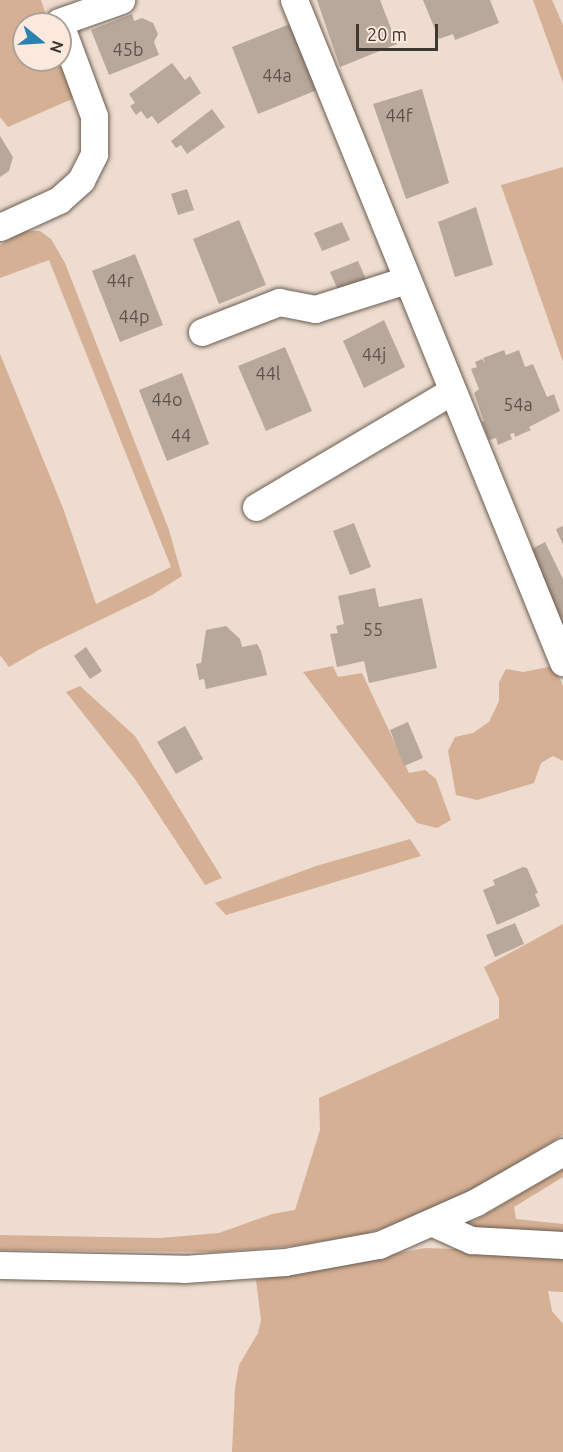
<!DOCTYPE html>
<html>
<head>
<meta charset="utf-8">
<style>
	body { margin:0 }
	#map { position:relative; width:563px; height:1452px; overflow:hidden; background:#eddccf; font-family:Ubuntu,sans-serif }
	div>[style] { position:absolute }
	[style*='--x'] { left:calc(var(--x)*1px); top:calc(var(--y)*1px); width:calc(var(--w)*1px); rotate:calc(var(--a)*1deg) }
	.green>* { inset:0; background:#d5b094 }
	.building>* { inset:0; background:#b8a79b }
	.roads { filter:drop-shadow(0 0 2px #6c5d52) drop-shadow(0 0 2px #6c5d52) }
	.minor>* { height:27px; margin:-13.5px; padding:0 13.5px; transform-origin:13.5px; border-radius:13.5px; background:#fff }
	span { translate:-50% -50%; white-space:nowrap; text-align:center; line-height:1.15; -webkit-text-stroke:6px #fae9dc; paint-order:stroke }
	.number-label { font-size:18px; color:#5c534c }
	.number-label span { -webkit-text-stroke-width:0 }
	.north { position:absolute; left:12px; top:12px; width:60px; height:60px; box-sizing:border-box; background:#fae9dc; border:2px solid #afa298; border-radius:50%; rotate:108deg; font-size:16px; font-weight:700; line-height:24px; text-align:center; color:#3e3732 }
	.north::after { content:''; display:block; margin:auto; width:21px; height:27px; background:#2d81b1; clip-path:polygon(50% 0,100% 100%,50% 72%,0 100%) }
	.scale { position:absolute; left:356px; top:24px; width:82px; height:27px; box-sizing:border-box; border:3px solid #3e3732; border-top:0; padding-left:8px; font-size:18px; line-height:21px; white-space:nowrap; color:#3e3732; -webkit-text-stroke:4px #fae9dc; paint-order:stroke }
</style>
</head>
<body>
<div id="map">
	<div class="green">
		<i style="clip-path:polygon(0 0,41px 0,49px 24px,24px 24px,24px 60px,60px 60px,72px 89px,72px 99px,8px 127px,0 117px)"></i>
		<i style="clip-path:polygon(533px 0,552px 0,563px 25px,563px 83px)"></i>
		<i style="clip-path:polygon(563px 167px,563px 362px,501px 185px)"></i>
		<i style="clip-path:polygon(24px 231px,40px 231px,51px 239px,65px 263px,169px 530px,182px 576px,152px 595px,40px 649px,9px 667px,0 655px,0 354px,63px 508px,96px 604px,171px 567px,49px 260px,0 278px,0 245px)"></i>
		<i style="clip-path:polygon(333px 666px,338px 677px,362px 673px,409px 773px,425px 770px,436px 779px,451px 820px,437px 828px,417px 823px,303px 672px)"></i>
		<i style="clip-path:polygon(554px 666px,563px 686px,563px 761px,553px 756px,541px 763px,534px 783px,477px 800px,456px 795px,448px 751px,455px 737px,473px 733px,489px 722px,499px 701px,499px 682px,506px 669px,523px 672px)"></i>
		<i style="clip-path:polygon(80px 686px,135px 736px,222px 878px,205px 885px,135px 779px,66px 692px)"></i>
		<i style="clip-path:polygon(410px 839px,421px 856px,226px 915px,215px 903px,316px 866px)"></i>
		<i style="clip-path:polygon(563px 924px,563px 1135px,468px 1194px,422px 1216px,365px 1234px,293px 1246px,220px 1252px,0 1250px,0 1235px,160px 1238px,219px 1233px,272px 1214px,295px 1210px,320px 1130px,319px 1098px,499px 1018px,499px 999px,484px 967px)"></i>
		<i style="clip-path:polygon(563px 1169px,563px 1177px,514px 1207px,516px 1219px,563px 1224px,563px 1235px,472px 1230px,467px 1225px)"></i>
		<i style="clip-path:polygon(425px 1248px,563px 1253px,563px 1292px,548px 1291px,552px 1311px,563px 1324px,563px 1452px,232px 1452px,235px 1388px,239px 1365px,258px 1333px,261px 1320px,256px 1280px)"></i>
	</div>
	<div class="building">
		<i style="clip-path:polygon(317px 0,380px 0,397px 44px,340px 67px)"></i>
		<i style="clip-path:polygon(423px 0,490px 0,499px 23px,455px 40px,453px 34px,439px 39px)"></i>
		<i style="clip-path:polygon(132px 14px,134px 21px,142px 18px,153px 23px,158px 34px,154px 42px,159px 55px,109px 75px,91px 30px)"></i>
		<i style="clip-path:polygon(290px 24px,317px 90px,258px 114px,232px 47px)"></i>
		<i style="clip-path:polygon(172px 63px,185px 80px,190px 76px,201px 93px,158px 124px,152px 116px,147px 119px,141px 111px,136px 115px,130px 106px,135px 103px,129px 94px)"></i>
		<i style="clip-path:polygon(422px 89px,449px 183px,406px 199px,373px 104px)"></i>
		<i style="clip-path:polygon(212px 109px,225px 127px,187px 154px,181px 145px,176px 148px,171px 141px)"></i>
		<i style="clip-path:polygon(0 136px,13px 157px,9px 171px,0 177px)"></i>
		<i style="clip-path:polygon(187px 189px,194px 210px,178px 215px,171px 194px)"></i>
		<i style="clip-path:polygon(476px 207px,493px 265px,455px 277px,438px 222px)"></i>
		<i style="clip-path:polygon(239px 220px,266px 285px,219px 304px,193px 239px)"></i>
		<i style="clip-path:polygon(342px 222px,350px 240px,322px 251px,314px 233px)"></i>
		<i style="clip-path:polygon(135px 254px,163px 325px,120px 342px,92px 271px)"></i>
		<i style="clip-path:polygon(358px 261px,366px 279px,338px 290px,330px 272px)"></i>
		<i style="clip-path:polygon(384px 320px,405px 367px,364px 388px,343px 341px)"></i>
		<i style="clip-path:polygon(285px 347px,312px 411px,266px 431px,238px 366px)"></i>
		<i style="clip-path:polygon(504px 350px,506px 355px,519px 350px,525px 367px,533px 364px,547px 397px,554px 394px,560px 411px,529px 427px,531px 430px,515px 437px,514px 433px,510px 434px,512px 439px,498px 445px,496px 438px,489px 440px,482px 422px,484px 421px,474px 393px,479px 389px,471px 369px,477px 367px,475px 362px,482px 359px,485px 363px,483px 358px)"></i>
		<i style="clip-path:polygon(182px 373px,209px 444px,167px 461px,139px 390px)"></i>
		<i style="clip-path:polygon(354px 523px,371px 567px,350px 575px,333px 531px)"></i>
		<i style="clip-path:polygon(563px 526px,563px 545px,556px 529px)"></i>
		<i style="clip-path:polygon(545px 542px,563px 579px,563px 633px,522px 554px)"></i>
		<i style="clip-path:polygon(375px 588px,379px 607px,422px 598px,437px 668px,369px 683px,364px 661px,337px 667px,330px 634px,338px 633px,336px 626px,344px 624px,338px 596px)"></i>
		<i style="clip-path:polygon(226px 626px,240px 639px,242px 647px,257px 644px,261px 651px,267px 675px,206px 689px,204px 679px,199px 680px,196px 664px,201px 663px,206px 630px)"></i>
		<i style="clip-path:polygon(86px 647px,102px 671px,90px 679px,74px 656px)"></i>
		<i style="clip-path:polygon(408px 722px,423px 758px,404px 766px,390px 730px)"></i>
		<i style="clip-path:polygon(185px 726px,203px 759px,176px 774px,157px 742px)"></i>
		<i style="clip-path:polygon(523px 867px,527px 868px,538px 893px,535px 894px,540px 906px,497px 925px,483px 890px,495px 885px,493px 880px)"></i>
		<i style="clip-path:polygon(515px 923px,524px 944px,495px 957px,486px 935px)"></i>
	</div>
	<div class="roads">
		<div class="minor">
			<i style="--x:294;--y:0;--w:715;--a:67.89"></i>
			<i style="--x:60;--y:24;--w:2;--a:-117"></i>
			<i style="--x:59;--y:22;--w:66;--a:-19.5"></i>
			<i style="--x:0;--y:227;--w:65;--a:-24.6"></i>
			<i style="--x:59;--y:200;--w:30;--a:-42"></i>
			<i style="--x:81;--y:180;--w:29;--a:-63"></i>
			<i style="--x:94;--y:154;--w:38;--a:-90"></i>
			<i style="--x:94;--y:116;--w:98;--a:-110.3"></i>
			<i style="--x:202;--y:332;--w:83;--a:-21.3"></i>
			<i style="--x:279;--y:302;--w:37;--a:11"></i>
			<i style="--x:315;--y:309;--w:96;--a:-17.7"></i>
			<i style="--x:256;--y:507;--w:228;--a:-30.6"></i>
			<i style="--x:433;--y:1223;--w:42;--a:24.1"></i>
			<i style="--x:471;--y:1240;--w:92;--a:3.1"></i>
			<i style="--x:0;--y:1265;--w:184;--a:1.2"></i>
			<i style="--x:184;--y:1269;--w:101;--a:-4"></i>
			<i style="--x:285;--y:1262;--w:96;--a:-10.3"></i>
			<i style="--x:379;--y:1245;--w:106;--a:-23.9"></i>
			<i style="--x:476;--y:1202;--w:100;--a:-29.9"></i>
		</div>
	</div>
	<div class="number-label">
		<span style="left:128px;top:49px">45b</span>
		<span style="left:277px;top:75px">44a</span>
		<span style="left:399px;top:115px">44f</span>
		<span style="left:120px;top:280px">44r</span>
		<span style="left:134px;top:316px">44p</span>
		<span style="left:374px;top:354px">44j</span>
		<span style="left:268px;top:373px">44l</span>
		<span style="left:167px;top:399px">44o</span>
		<span style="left:518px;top:404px">54a</span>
		<span style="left:181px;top:435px">44</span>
		<span style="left:373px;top:629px">55</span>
	</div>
	<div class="north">N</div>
	<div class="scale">20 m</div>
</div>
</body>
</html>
